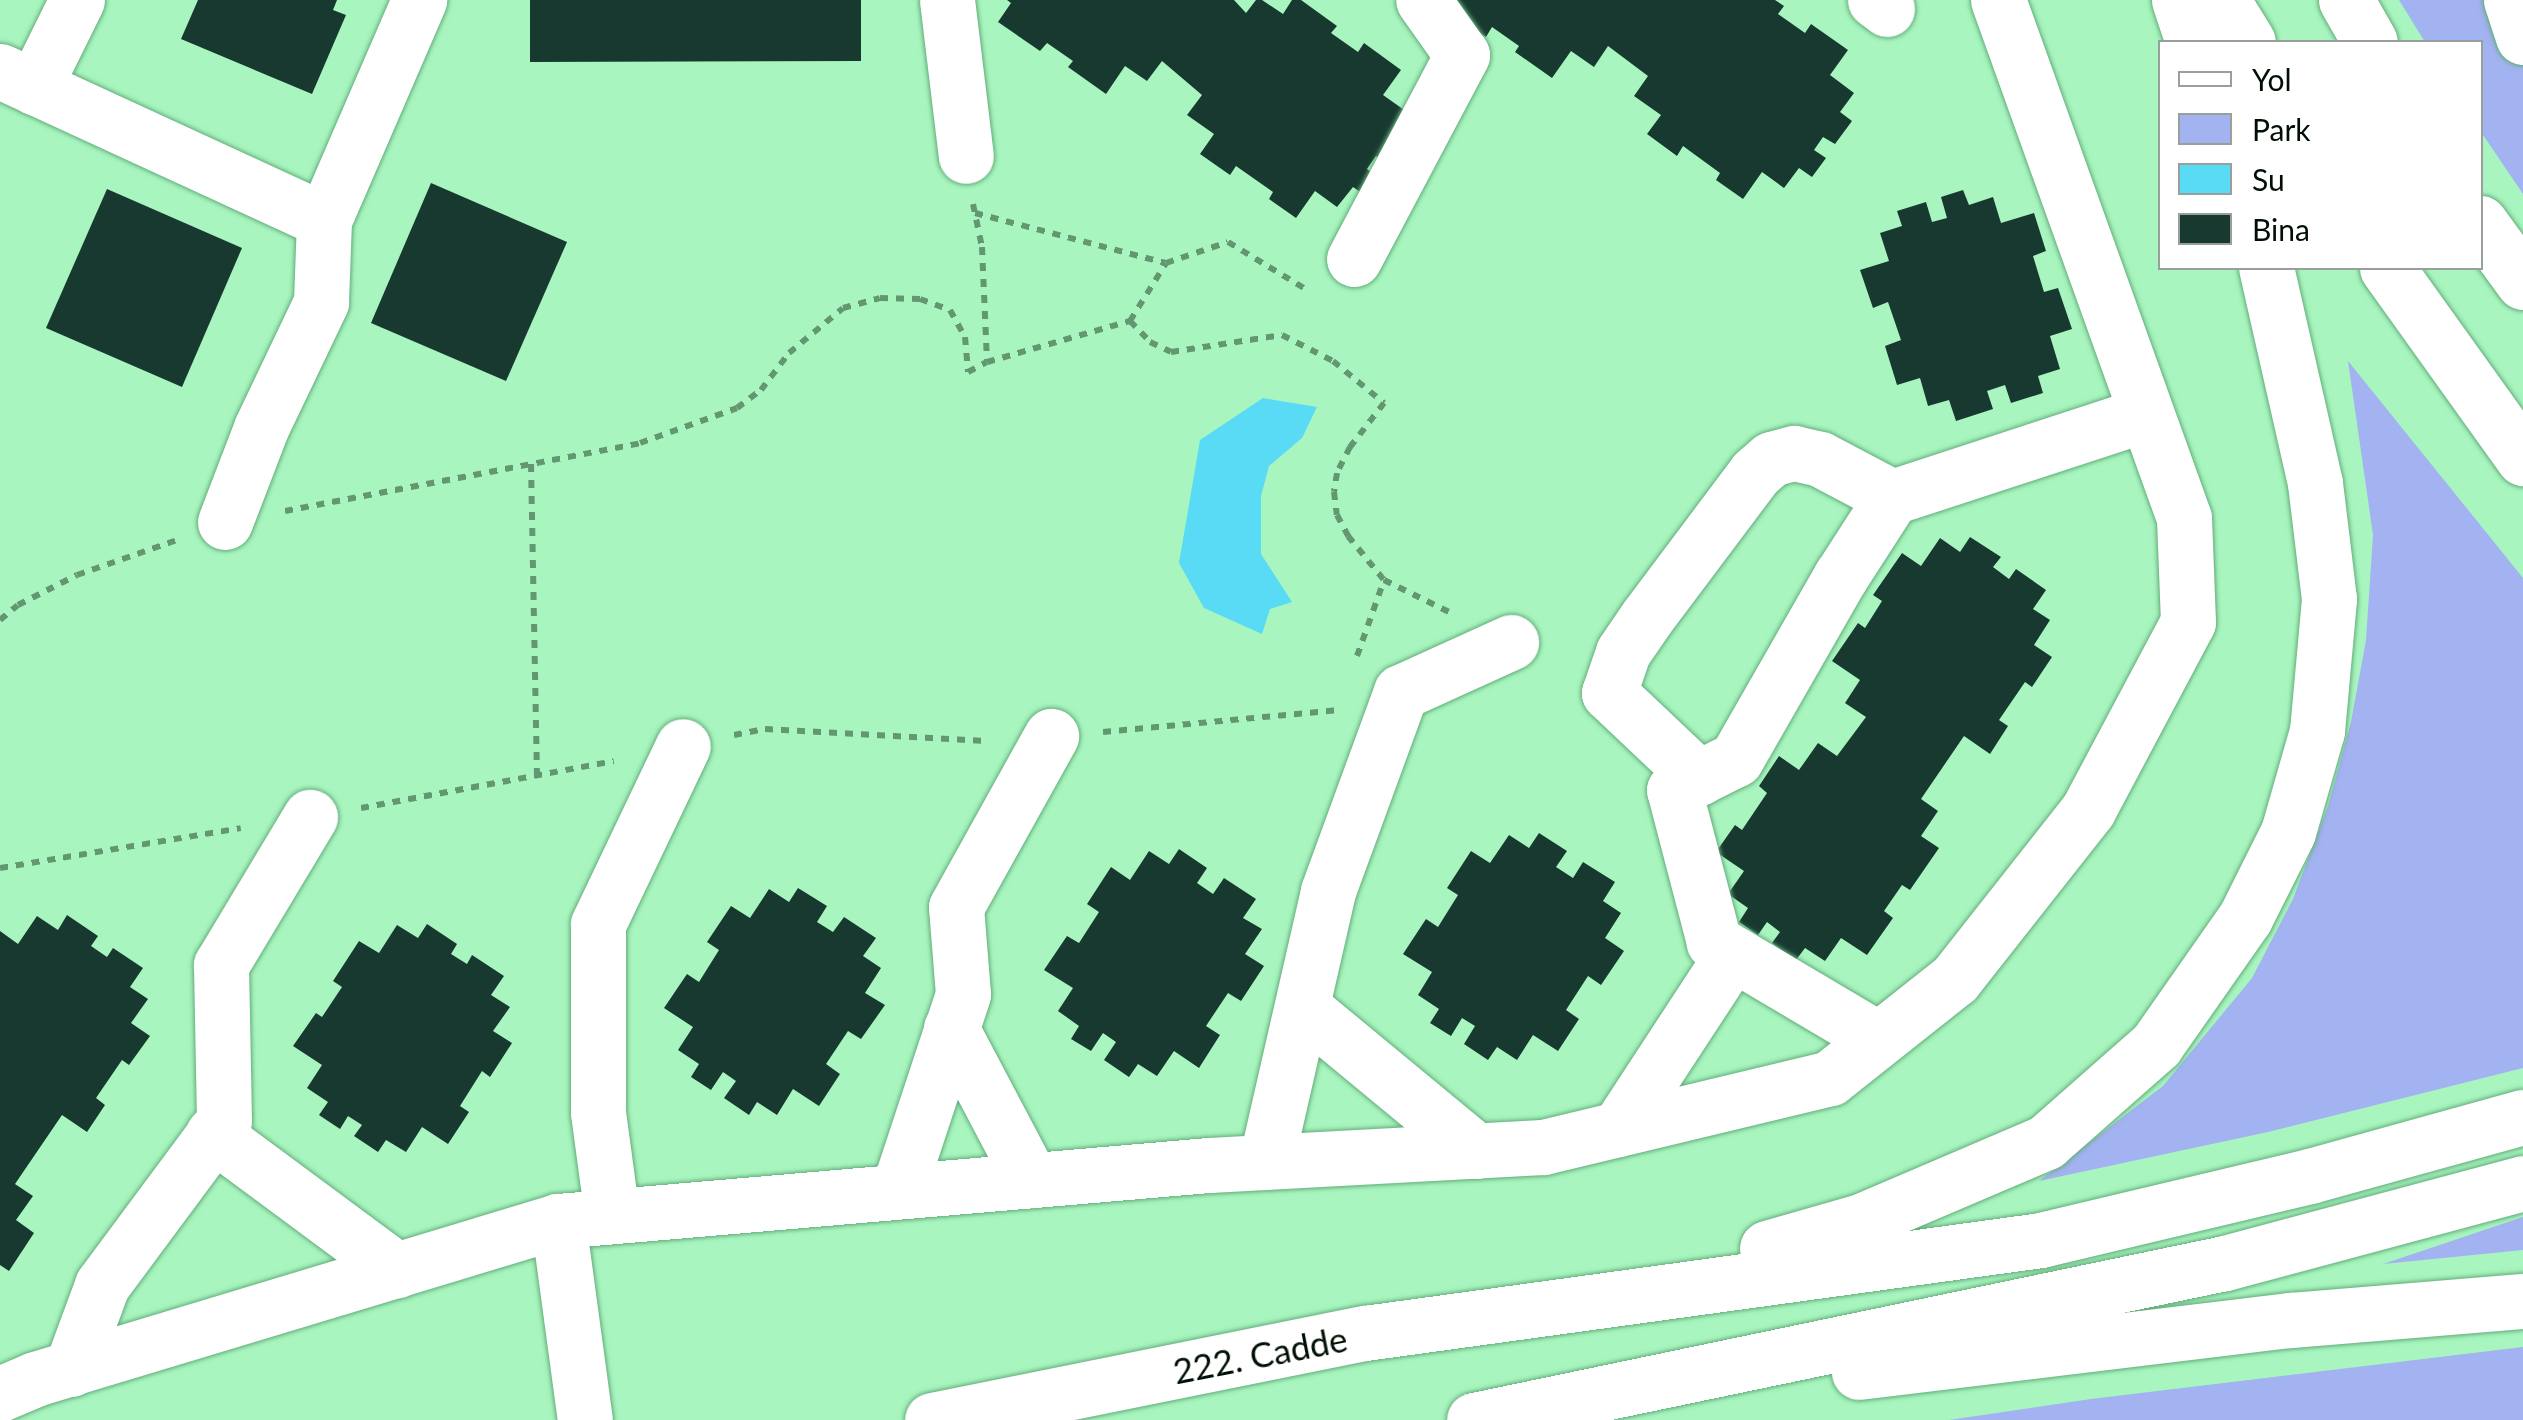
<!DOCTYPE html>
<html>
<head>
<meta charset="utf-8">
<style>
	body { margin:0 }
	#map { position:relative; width:2523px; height:1420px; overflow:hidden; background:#a8f5bf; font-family:Lato,sans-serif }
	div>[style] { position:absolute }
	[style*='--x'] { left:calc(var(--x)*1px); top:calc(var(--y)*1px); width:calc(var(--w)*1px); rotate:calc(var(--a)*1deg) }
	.green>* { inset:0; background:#a3b2f1 }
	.water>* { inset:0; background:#59dbf5 }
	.building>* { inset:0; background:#183930 }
	.path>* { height:6px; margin-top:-3px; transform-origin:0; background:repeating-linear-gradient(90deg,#639772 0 8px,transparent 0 16px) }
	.roads { filter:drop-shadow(0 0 2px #63ad7b) drop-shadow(0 0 2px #63ad7b) }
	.minor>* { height:55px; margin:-27.5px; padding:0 27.5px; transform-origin:27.5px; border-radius:27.5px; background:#fff }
	.major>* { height:55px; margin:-27.5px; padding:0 27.5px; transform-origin:27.5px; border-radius:27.5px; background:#fff }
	span { translate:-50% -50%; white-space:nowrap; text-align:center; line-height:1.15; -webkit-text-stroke:10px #fff; paint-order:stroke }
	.street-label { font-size:35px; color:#001004 }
	.legend { position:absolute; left:2158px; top:40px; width:325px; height:230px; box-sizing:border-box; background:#fff; border:2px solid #999f9b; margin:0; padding:12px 18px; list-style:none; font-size:30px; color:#001004 }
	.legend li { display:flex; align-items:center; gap:20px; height:50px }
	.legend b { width:50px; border:2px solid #999f9b }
</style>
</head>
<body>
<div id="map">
	<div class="green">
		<i style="clip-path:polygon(2399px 0,2523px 0,2523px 194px,2481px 132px,2480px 42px,2425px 42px)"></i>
		<i style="clip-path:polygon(2348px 361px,2523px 578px,2523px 1068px,2268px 1132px,2039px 1181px,2163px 1086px,2252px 978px,2293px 899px,2328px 806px,2351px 722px,2366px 640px,2373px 535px)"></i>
		<i style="clip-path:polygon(2523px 1217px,2523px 1250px,2383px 1264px)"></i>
		<i style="clip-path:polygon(2523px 1347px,2523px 1420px,1949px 1420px,2091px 1399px)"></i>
	</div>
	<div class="water">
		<i style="clip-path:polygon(1263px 398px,1317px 407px,1302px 438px,1269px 466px,1261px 496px,1261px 554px,1292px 602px,1270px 609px,1262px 634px,1204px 608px,1179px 563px,1200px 440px)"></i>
	</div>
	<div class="building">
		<i style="clip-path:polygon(198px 0,337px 0,333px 10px,346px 15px,312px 94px,181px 39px)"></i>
		<i style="clip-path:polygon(530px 0,861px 0,861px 61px,530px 62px)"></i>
		<i style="clip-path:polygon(1007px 0,1234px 0,1246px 13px,1256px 0,1262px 0,1283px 14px,1292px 0,1301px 0,1337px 26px,1331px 33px,1358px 52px,1364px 43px,1401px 70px,1383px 95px,1407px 112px,1388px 164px,1376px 156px,1367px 169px,1379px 178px,1366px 196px,1353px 187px,1337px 207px,1315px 191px,1296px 218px,1269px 199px,1273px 192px,1236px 166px,1230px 175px,1200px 154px,1214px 134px,1187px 115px,1202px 95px,1162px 61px,1147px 81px,1125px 66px,1106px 94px,1068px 67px,1073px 61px,1047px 43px,1040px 51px,998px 22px,1011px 3px)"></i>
		<i style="clip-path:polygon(1450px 0,1775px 0,1784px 6px,1778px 14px,1805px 33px,1811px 24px,1848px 50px,1830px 75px,1854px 93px,1840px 112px,1852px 121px,1835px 144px,1823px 137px,1814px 150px,1826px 158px,1812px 177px,1799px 168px,1784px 188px,1762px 172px,1743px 199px,1716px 180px,1720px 173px,1683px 146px,1677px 156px,1647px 134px,1661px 115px,1634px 96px,1648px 76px,1608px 46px,1594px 67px,1571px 51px,1552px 78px,1515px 52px,1519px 46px,1492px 27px,1486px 37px,1445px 7px)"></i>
		<i style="clip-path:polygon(431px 183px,567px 242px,506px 381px,371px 323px)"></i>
		<i style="clip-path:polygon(107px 189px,242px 248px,182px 387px,46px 328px)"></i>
		<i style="clip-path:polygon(1963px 190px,1969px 205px,1993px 197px,2001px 223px,2034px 213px,2046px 251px,2033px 256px,2044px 292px,2058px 288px,2072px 329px,2050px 336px,2060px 369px,2038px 376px,2043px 393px,2011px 403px,2005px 385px,1987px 391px,1993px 409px,1956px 421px,1949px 400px,1928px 406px,1920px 378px,1897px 385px,1885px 346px,1901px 340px,1888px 302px,1873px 308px,1860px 270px,1889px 261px,1880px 233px,1902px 226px,1897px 211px,1926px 202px,1932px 222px,1947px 218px,1941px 197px)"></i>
		<i style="clip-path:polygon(1970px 537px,2001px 557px,1993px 567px,2009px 579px,2016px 569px,2046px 590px,2033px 609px,2050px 620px,2034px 645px,2052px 657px,2032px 687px,2025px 682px,1999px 720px,2008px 726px,1990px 754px,1964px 736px,1921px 799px,1938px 811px,1921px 836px,1939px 848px,1910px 890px,1902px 885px,1884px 911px,1893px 918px,1867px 955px,1841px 938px,1825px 961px,1805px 948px,1796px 960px,1772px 943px,1780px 932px,1767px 922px,1758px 935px,1739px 922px,1748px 908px,1728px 894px,1744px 871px,1716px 852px,1735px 825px,1742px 830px,1767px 793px,1759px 786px,1779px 756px,1799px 770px,1818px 743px,1837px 756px,1866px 717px,1845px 703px,1860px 680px,1832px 661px,1858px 623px,1865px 628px,1882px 601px,1873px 595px,1902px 553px,1921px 566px,1940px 538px,1960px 552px)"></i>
		<i style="clip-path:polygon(1539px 833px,1567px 851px,1556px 867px,1573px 878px,1583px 862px,1615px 882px,1603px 901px,1621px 913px,1605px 938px,1624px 951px,1601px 985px,1588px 976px,1566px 1010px,1579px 1019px,1558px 1051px,1533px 1035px,1517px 1060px,1497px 1047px,1488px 1060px,1464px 1044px,1475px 1026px,1462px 1018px,1451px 1036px,1430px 1023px,1439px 1009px,1418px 995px,1432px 972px,1403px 954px,1426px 919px,1438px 927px,1458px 895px,1447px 888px,1471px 851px,1490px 863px,1509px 835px,1529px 848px)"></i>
		<i style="clip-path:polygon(1179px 849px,1207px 868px,1197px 883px,1213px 894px,1224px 878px,1256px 899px,1243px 918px,1262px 929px,1245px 954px,1264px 966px,1241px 1001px,1228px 993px,1206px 1026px,1220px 1035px,1199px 1068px,1174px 1051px,1157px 1076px,1138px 1064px,1129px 1077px,1104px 1060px,1116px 1042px,1103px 1033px,1091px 1051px,1071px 1039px,1079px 1026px,1058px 1011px,1073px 988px,1044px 970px,1067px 936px,1079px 943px,1099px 912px,1087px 904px,1111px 867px,1130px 880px,1149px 851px,1169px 864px)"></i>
		<i style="clip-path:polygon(798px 888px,827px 906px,817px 922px,833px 932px,844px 917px,876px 938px,863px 956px,881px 968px,865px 993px,885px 1005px,861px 1039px,848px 1031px,826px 1064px,840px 1074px,819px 1106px,793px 1089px,777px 1115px,757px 1102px,749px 1115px,724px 1098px,736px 1081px,723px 1072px,711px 1090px,691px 1077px,699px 1064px,678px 1050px,693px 1027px,664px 1008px,687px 974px,699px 982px,719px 950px,707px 942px,731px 906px,750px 918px,769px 889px,789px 902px)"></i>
		<i style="clip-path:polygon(67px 915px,98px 936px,91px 946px,107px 957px,113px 948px,143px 968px,130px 987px,148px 999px,131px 1023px,150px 1036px,129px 1065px,122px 1060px,96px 1098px,105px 1105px,87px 1132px,62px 1115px,15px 1184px,33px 1196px,16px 1220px,34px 1233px,9px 1271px,0 1265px,0 931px,18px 944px,37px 916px,58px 930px)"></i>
		<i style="clip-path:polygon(427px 924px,457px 944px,451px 954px,467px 964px,472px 955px,504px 976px,491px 995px,510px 1007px,493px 1031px,512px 1043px,490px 1077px,482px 1071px,460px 1106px,469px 1112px,448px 1144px,422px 1127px,406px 1152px,386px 1140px,378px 1152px,354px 1136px,362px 1125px,348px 1116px,340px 1129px,319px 1115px,328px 1102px,307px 1088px,322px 1065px,293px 1046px,316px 1013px,322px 1017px,342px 987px,333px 981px,359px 941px,379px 953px,397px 925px,418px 938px)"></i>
	</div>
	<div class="path">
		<i style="--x:973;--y:204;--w:44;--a:78.2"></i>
		<i style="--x:982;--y:247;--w:115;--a:87.5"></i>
		<i style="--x:975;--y:213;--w:197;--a:14.7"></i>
		<i style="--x:1130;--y:321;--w:29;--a:46"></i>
		<i style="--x:1150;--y:342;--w:23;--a:25"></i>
		<i style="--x:1171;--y:352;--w:112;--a:-8.7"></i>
		<i style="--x:1282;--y:335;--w:57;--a:27"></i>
		<i style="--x:1333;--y:361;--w:66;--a:39.5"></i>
		<i style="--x:1384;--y:403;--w:56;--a:127.7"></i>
		<i style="--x:1350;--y:447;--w:29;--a:117"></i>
		<i style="--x:1337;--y:473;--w:19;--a:99"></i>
		<i style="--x:1334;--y:492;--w:23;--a:83"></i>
		<i style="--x:1337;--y:515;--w:24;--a:62"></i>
		<i style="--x:1348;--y:536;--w:57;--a:50.7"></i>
		<i style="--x:531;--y:464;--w:313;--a:88.9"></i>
		<i style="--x:285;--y:511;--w:361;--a:-10.8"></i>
		<i style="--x:640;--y:443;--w:103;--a:-19.8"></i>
		<i style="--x:737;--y:408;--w:30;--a:-37"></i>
		<i style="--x:761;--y:390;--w:46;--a:-52.9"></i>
		<i style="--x:789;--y:353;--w:70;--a:-39.8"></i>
		<i style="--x:843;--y:308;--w:38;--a:-15"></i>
		<i style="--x:880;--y:298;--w:40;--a:1.4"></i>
		<i style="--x:920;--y:299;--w:32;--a:20"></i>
		<i style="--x:950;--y:310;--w:31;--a:61"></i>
		<i style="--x:965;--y:337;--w:35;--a:85"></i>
		<i style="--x:968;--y:372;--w:21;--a:-28"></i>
		<i style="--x:987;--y:362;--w:149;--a:-16"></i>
		<i style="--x:1130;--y:321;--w:68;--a:-58.2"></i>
		<i style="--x:1166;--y:263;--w:65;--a:-18.7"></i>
		<i style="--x:1228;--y:242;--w:95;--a:31.2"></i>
		<i style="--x:0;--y:620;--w:23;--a:-40"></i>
		<i style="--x:18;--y:605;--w:66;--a:-27"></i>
		<i style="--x:77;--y:575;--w:106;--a:-19.3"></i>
		<i style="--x:1357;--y:656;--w:81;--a:-70.4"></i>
		<i style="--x:1384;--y:580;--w:72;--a:26.2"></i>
		<i style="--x:1103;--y:732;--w:237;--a:-5.3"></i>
		<i style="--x:734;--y:735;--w:32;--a:-11"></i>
		<i style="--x:765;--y:729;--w:221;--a:3.1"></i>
		<i style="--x:361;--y:808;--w:257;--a:-10.5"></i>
		<i style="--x:0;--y:868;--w:244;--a:-9.4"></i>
	</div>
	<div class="roads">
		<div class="minor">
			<i style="--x:947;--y:0;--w:157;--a:83.1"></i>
			<i style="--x:1875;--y:0;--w:15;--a:37"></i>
			<i style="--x:0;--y:71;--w:357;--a:24.7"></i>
			<i style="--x:324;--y:220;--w:240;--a:-66.6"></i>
			<i style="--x:34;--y:87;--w:97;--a:-63.7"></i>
			<i style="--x:1354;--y:259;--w:231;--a:-62.1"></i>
			<i style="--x:1462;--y:55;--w:67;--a:-125.3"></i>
			<i style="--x:225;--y:522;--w:101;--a:-69"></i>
			<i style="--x:261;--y:428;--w:140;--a:-64.5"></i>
			<i style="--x:321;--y:302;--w:82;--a:-87.9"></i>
			<i style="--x:1699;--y:778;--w:124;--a:-136.6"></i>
			<i style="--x:1609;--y:693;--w:43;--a:-71.1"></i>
			<i style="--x:1623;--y:652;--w:42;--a:-55.6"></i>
			<i style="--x:1647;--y:617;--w:180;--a:-53.1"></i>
			<i style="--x:1755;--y:473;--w:21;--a:-41"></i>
			<i style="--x:1771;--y:459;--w:24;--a:-15"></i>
			<i style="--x:1794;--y:453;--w:27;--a:13"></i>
			<i style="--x:1820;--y:459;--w:81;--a:27.8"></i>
			<i style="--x:1302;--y:1007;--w:226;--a:39.6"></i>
			<i style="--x:951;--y:1028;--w:172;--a:62.2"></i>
			<i style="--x:1878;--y:1039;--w:191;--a:-149.4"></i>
			<i style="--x:1714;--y:942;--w:157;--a:-104.7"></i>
			<i style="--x:1674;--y:790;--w:69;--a:-26.6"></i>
			<i style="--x:1736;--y:759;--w:211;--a:-60.2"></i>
			<i style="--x:1841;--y:576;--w:94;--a:-57.2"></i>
			<i style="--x:1892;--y:497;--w:267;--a:-18.1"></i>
			<i style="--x:1618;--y:1129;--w:210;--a:-56.8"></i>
			<i style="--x:213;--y:1134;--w:229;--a:36.5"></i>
			<i style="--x:1266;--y:1162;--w:278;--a:-77.1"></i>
			<i style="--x:1328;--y:891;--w:212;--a:-69.9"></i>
			<i style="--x:1401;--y:692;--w:121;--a:-24.4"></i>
			<i style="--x:898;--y:1191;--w:207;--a:-71.7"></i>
			<i style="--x:963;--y:994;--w:87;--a:-94.6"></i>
			<i style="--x:956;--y:907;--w:196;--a:-60.9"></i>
			<i style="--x:612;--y:1216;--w:105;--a:-97.7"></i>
			<i style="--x:598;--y:1112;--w:188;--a:-90"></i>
			<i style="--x:598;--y:924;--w:197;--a:-64.5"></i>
			<i style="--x:558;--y:1221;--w:201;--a:82.3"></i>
			<i style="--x:71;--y:1369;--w:90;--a:-69.7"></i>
			<i style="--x:102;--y:1285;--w:204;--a:-53.4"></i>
			<i style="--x:224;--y:1121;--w:156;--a:-91.1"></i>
			<i style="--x:221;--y:965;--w:173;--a:-59"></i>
			<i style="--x:0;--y:1394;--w:38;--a:-23"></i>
			<i style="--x:35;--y:1379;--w:546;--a:-16.81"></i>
			<i style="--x:558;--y:1221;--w:653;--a:-4.92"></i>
			<i style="--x:1209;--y:1165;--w:334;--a:-3.1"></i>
			<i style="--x:1543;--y:1147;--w:295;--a:-13.5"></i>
			<i style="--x:1830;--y:1078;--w:159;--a:-38.4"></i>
			<i style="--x:1955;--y:979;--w:215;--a:-51.8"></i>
			<i style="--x:2088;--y:810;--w:213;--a:-62"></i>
			<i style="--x:2188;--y:622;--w:104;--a:-92.2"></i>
			<i style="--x:2184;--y:518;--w:550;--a:-109.75"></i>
		</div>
		<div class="major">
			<i style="--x:2179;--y:0;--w:44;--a:71.6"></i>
			<i style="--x:2222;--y:0;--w:49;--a:58.2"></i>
			<i style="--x:2346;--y:0;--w:48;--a:60.3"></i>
			<i style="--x:2511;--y:0;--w:39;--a:72"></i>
			<i style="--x:2480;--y:223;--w:73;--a:53.9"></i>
			<i style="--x:2387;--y:268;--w:234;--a:54.4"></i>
			<i style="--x:1767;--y:1248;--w:98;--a:-16"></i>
			<i style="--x:1861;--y:1221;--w:201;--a:-23.1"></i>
			<i style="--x:2046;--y:1142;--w:147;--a:-41.4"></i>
			<i style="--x:2156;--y:1045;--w:155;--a:-55"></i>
			<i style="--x:2245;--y:918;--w:96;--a:-63.4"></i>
			<i style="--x:2288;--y:832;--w:105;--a:-74"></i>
			<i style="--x:2317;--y:731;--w:133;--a:-84.8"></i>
			<i style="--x:2329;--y:599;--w:117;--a:-96.9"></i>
			<i style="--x:2315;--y:483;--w:221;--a:-102.8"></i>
			<i style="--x:1859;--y:1372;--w:435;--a:-6.9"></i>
			<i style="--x:2291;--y:1320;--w:233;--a:-4.7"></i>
			<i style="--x:932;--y:1420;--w:442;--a:-11.4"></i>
			<i style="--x:1365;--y:1333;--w:682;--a:-7.83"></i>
			<i style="--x:2041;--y:1240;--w:277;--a:-13.4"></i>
			<i style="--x:2310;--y:1176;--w:221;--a:-15.5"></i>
			<i style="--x:1474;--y:1420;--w:767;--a:-11.81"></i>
			<i style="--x:2225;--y:1263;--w:309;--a:-15"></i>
		</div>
	</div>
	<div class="street-label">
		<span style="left:1260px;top:1354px;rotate:-11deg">222. Cadde</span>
	</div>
	<ul class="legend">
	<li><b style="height:12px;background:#fff"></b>Yol</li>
	<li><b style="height:28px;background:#a3b2f1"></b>Park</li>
	<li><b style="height:28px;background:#59dbf5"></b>Su</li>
	<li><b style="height:28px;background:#183930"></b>Bina</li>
	</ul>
</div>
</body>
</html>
